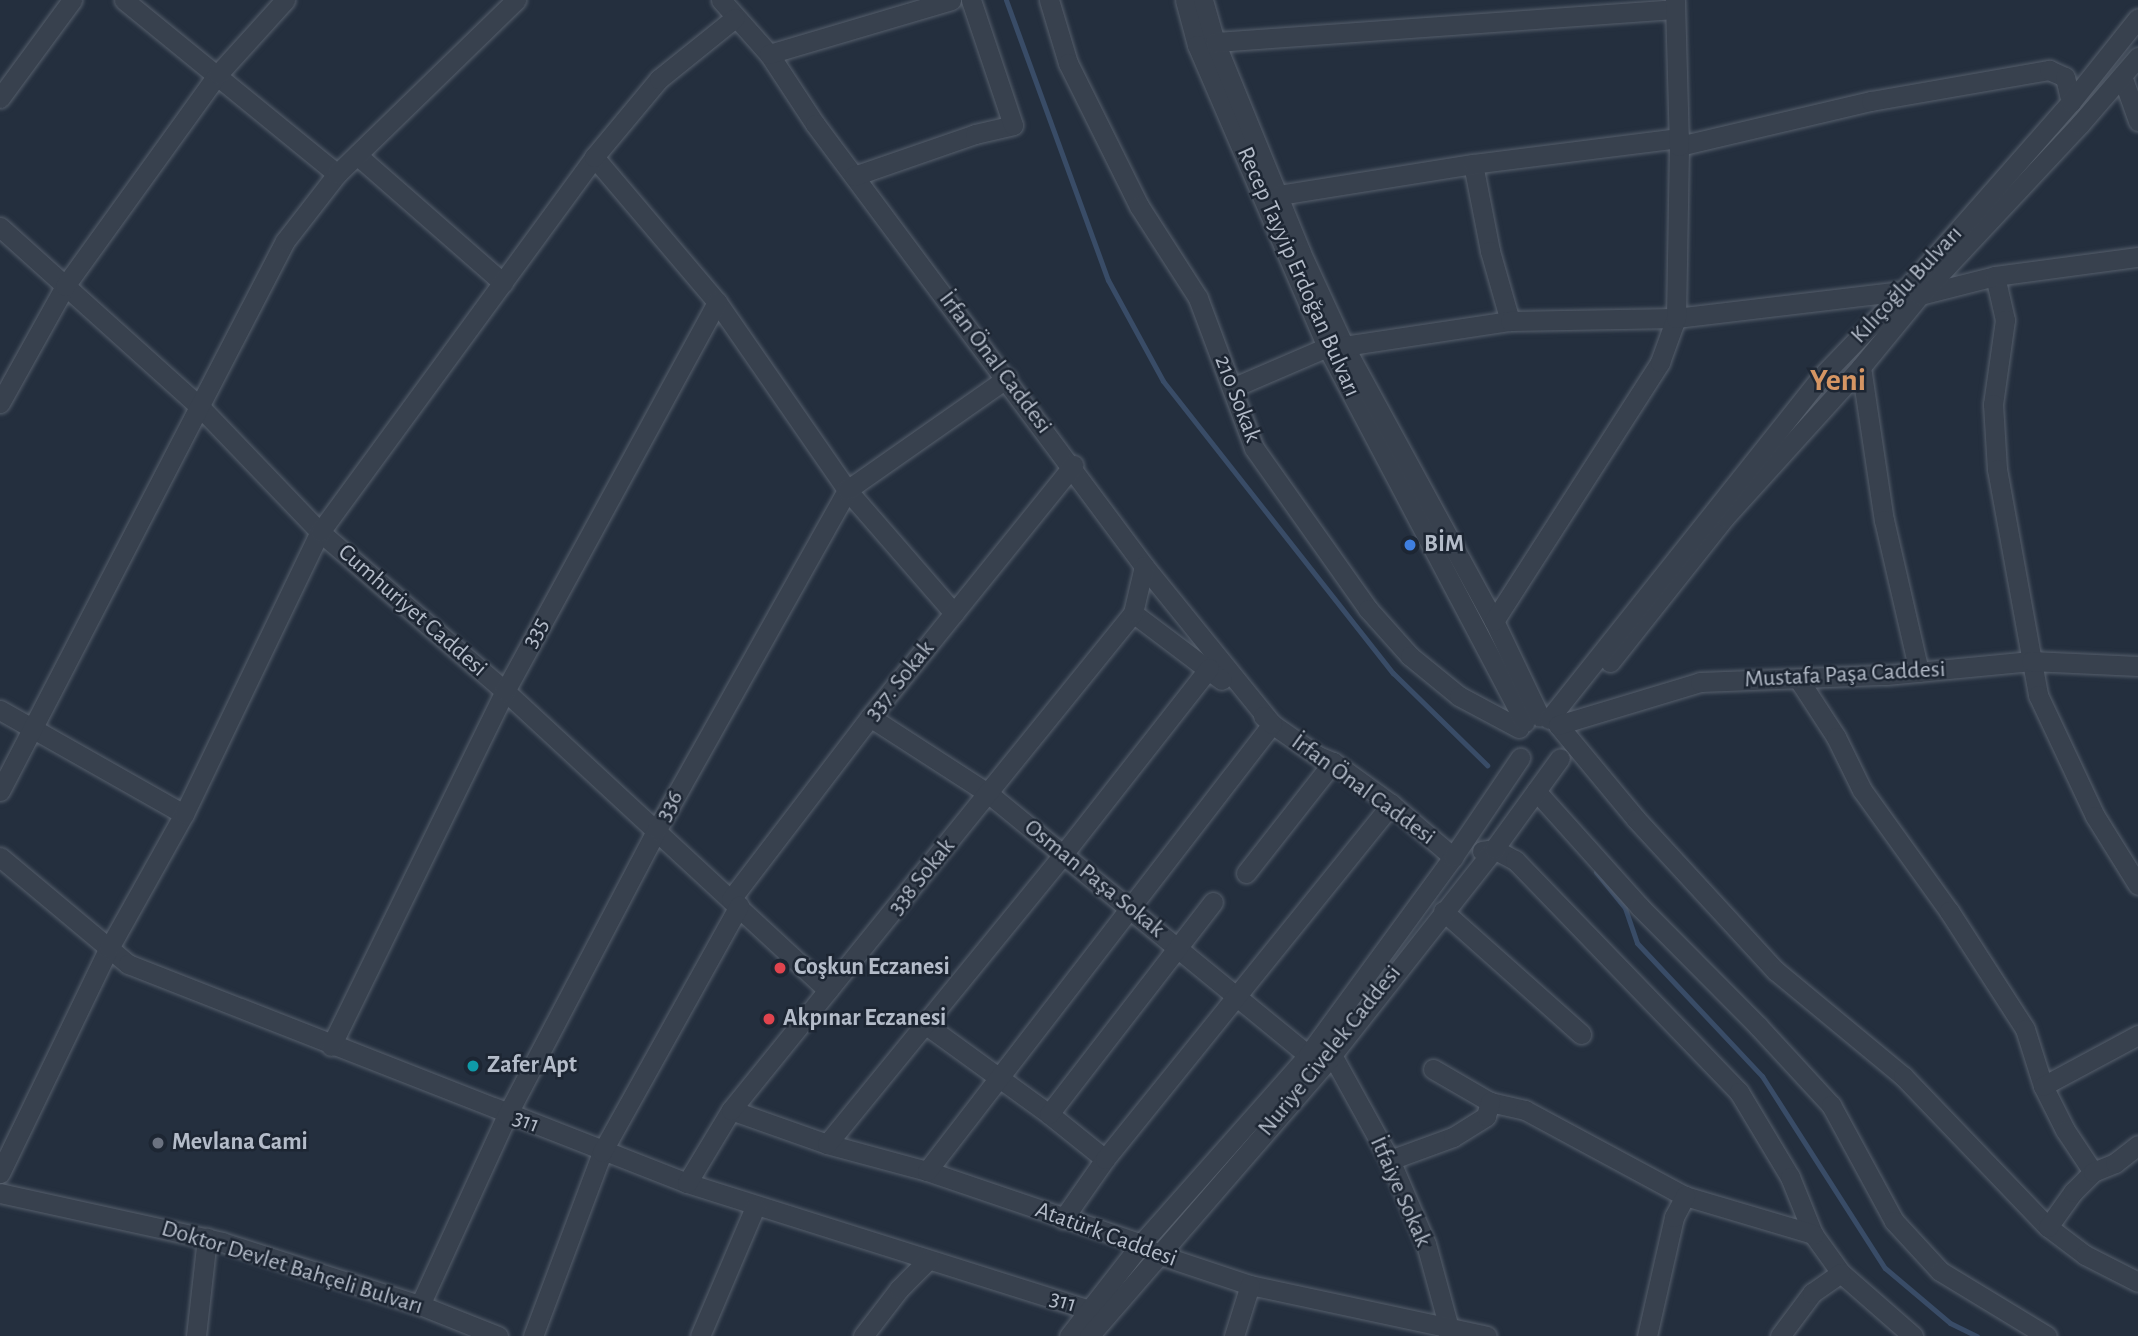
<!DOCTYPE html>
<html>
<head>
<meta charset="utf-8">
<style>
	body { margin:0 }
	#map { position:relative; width:2138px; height:1336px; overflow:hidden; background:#242f3e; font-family:"Alegreya Sans",sans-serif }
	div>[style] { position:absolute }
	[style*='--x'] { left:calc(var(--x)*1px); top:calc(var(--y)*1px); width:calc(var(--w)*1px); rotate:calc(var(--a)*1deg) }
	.stream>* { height:5px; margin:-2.5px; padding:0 2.5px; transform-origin:2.5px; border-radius:2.5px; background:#394c67 }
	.roads { filter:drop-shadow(0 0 2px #565f6c) drop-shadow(0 0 2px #565f6c) }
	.minor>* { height:19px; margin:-9.5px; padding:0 9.5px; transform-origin:9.5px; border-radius:9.5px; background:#38414e }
	.dots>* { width:19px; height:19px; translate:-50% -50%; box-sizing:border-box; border:4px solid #1d2633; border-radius:50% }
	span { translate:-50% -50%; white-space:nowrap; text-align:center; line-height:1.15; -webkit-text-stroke:5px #1d2633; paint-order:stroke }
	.street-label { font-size:24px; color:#b4bcc9 }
	.poi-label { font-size:24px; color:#b4bcc9; font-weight:700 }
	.left { translate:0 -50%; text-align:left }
	.district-label { font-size:32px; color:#d59563; font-weight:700 }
</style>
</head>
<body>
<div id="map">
	<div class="stream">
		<i style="--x:1006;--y:0;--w:298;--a:70"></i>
		<i style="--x:1108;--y:280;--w:115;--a:61.4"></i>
		<i style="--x:1163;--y:381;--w:372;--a:51.8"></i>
		<i style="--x:1393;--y:673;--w:132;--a:44.4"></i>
		<i style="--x:1596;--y:872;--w:46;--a:51.1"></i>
		<i style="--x:1625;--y:908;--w:37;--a:71"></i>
		<i style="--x:1637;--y:943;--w:183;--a:46.8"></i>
		<i style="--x:1762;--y:1076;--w:228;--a:57.4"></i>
		<i style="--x:1885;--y:1268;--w:85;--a:40.2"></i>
		<i style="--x:1950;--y:1323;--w:30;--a:26"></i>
	</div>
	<div class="roads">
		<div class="minor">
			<i style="--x:124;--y:0;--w:275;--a:39.2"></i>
			<i style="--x:721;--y:0;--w:72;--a:48.4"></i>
			<i style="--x:769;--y:54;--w:84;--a:56.7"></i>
			<i style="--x:815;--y:124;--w:551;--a:53.34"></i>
			<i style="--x:1144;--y:566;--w:203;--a:51"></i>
			<i style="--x:1272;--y:724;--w:56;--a:34.8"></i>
			<i style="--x:1318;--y:756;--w:16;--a:22"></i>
			<i style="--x:1333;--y:762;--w:72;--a:35.9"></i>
			<i style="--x:1391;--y:804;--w:82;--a:40.5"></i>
			<i style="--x:1049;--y:0;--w:66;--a:73.2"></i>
			<i style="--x:1068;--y:63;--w:160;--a:63.6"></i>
			<i style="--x:1139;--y:206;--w:109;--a:57.3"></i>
			<i style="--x:1198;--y:298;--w:160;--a:69.5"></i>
			<i style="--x:1254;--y:448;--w:197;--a:54.7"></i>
			<i style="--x:1368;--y:609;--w:63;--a:48.2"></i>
			<i style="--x:1410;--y:656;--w:63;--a:39.2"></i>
			<i style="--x:1459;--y:696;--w:68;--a:28.1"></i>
			<i style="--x:1185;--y:0;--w:47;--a:75.1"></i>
			<i style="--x:1197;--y:45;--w:329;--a:66.7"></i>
			<i style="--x:1327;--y:347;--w:424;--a:62.2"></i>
			<i style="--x:1203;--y:0;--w:44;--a:74.1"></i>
			<i style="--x:1215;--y:42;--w:228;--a:67.8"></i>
			<i style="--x:1301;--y:253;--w:102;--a:65.2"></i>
			<i style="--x:1344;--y:346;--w:313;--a:61.4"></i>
			<i style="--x:1494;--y:621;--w:106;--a:64.4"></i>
			<i style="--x:1215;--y:42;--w:461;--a:-4.1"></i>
			<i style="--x:769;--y:54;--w:190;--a:-16.5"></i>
			<i style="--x:2122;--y:76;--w:48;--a:70.4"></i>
			<i style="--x:0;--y:98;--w:122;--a:-53.7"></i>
			<i style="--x:1679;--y:146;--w:197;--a:-13.2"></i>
			<i style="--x:1871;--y:101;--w:181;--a:-9.9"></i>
			<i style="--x:2049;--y:70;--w:17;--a:24"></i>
			<i style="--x:2065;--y:77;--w:26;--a:77"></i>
			<i style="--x:357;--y:155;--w:194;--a:41.2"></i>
			<i style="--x:594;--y:157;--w:190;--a:49.7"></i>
			<i style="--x:717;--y:302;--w:229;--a:55.3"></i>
			<i style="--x:847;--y:490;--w:163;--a:49"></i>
			<i style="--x:1473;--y:164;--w:89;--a:78.9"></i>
			<i style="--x:1490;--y:251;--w:73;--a:74.1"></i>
			<i style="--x:854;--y:176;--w:128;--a:-19.1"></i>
			<i style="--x:975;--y:134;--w:39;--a:-13"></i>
			<i style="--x:1013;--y:125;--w:132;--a:-108.6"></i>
			<i style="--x:1279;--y:195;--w:196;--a:-9.1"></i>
			<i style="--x:1473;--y:164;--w:208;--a:-7.2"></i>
			<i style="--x:0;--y:227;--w:270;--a:42"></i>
			<i style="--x:201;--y:408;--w:172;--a:46.2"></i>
			<i style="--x:320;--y:532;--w:244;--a:40.7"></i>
			<i style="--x:505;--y:691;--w:440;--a:42.8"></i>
			<i style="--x:1995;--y:276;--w:45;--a:77.2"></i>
			<i style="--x:2005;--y:320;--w:85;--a:98.1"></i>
			<i style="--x:1993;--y:404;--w:65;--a:86.5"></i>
			<i style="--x:1997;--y:469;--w:230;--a:79.7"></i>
			<i style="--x:2038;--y:695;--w:134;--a:64.8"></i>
			<i style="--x:2095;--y:816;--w:81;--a:58.1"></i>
			<i style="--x:1344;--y:346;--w:168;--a:-8.6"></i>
			<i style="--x:1510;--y:321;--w:166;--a:-1"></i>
			<i style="--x:1676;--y:318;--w:230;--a:-6.8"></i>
			<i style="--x:1904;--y:291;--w:16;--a:14"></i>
			<i style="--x:1920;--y:295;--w:77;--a:-14.2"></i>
			<i style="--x:1995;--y:276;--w:144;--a:-7.6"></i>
			<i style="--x:1861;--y:367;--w:155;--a:81.5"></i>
			<i style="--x:1884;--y:520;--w:156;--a:77"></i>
			<i style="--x:1232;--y:388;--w:103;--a:-23.3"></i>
			<i style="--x:0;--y:403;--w:134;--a:-60.9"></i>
			<i style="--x:65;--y:286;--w:261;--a:-54.2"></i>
			<i style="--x:218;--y:74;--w:100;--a:-47.8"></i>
			<i style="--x:1133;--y:613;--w:111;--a:37"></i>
			<i style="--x:1494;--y:621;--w:308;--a:-57.3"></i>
			<i style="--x:1660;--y:362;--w:47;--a:-70"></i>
			<i style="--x:1676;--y:318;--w:172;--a:-89"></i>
			<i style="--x:1679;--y:146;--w:146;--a:-91.6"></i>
			<i style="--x:1610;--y:662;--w:185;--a:-51.6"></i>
			<i style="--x:1725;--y:517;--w:202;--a:-47.8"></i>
			<i style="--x:1861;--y:367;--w:93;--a:-50.7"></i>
			<i style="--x:1920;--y:295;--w:234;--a:-46.9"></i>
			<i style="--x:2080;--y:124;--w:89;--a:-49.1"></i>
			<i style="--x:1799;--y:680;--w:68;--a:57"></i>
			<i style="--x:1836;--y:737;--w:59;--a:63.9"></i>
			<i style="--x:1862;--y:790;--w:149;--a:54.3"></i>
			<i style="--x:1949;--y:911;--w:140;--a:57.2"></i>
			<i style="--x:2025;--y:1029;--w:60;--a:72.5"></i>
			<i style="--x:2043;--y:1086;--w:49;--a:63.4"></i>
			<i style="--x:2065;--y:1130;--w:50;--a:56.3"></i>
			<i style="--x:0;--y:710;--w:211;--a:29.5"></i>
			<i style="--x:870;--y:717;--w:142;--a:32.9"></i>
			<i style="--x:989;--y:794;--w:412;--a:39.3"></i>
			<i style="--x:1308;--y:1055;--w:24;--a:0"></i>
			<i style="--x:1332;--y:1055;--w:120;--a:61.1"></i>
			<i style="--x:1390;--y:1160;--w:91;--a:66.8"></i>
			<i style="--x:1426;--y:1244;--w:87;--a:74.7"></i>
			<i style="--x:1449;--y:1328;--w:8;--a:97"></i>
			<i style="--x:1549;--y:719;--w:436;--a:-51.5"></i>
			<i style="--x:1820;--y:378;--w:141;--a:-46.1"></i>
			<i style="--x:1918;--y:276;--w:232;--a:-48.7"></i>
			<i style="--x:2071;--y:102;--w:107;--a:-51.4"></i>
			<i style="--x:1558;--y:725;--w:122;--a:50.3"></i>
			<i style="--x:1636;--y:819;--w:207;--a:47.4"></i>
			<i style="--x:1776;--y:971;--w:165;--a:39.6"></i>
			<i style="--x:1903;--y:1076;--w:209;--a:46.2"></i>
			<i style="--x:2048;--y:1227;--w:46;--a:37.1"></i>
			<i style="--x:2085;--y:1255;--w:59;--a:27"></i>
			<i style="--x:1558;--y:725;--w:148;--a:-16.8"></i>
			<i style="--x:1700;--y:682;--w:186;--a:-2.2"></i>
			<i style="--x:1886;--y:675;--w:146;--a:-5.5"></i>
			<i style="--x:2031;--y:661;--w:107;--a:2.7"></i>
			<i style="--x:0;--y:791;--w:619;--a:-62.61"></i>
			<i style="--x:285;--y:241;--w:85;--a:-52.2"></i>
			<i style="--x:337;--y:174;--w:250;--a:-44.2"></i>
			<i style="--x:1536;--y:791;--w:156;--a:48.1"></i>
			<i style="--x:1640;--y:907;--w:168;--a:45.2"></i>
			<i style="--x:1758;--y:1026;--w:108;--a:47.3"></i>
			<i style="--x:1831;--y:1105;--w:132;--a:61.5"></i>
			<i style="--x:1894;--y:1221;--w:68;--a:47.4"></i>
			<i style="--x:1940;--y:1271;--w:125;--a:31.3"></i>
			<i style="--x:1482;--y:851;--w:12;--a:-9"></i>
			<i style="--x:1494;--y:849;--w:24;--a:28"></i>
			<i style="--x:1515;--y:860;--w:322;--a:46"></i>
			<i style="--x:1739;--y:1092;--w:99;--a:59"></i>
			<i style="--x:1790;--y:1177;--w:61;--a:68"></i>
			<i style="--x:1813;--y:1234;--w:48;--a:54.3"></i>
			<i style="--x:1841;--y:1273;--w:96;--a:41.2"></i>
			<i style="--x:0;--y:857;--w:167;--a:39.9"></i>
			<i style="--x:128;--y:964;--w:600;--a:21.39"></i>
			<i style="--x:687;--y:1183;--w:423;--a:17.5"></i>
			<i style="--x:1246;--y:873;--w:141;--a:-51.9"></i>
			<i style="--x:731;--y:899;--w:229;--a:-52.6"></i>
			<i style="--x:870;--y:717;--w:324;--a:-51.1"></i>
			<i style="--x:1443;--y:911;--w:185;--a:41.7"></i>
			<i style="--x:925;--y:1024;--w:153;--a:36"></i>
			<i style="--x:1049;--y:1114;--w:72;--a:38.8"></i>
			<i style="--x:331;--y:1046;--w:395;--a:-63.9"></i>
			<i style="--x:505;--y:691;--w:443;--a:-61.4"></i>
			<i style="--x:1433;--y:1069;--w:66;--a:30.1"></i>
			<i style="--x:1490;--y:1102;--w:36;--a:13"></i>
			<i style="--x:1525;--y:1110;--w:182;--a:28.3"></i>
			<i style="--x:1685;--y:1196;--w:134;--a:16.5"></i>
			<i style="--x:2043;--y:1086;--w:108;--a:-28.2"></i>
			<i style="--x:731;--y:1110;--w:102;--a:19.5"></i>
			<i style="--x:827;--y:1144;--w:104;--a:15.1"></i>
			<i style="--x:927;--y:1171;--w:226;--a:18.8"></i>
			<i style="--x:1141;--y:1244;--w:19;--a:32"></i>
			<i style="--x:1157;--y:1254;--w:98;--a:18.4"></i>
			<i style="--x:1250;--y:1285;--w:242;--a:12.1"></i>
			<i style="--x:1049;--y:1114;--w:268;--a:-52.3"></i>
			<i style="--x:827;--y:1144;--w:375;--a:-50.8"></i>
			<i style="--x:1064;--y:853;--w:235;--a:-51.9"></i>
			<i style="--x:1390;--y:1160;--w:67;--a:-20.1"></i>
			<i style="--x:1453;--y:1137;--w:39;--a:-32"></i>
			<i style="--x:1486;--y:1116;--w:15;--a:-74"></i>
			<i style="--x:927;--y:1171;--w:565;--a:-52.34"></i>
			<i style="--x:1272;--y:724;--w:12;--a:-138"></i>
			<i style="--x:0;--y:1173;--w:250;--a:-64.2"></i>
			<i style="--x:109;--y:948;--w:154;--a:-60.8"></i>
			<i style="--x:184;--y:814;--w:313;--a:-64.3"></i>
			<i style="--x:320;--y:532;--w:464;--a:-53.8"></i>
			<i style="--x:594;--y:157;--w:102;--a:-50.2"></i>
			<i style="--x:659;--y:79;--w:97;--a:-38.8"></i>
			<i style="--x:687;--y:1183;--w:85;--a:-58.9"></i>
			<i style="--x:731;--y:1110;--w:639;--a:-51.03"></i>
			<i style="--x:1133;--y:613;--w:48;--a:-76.8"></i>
			<i style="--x:0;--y:1193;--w:227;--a:12.4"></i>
			<i style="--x:222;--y:1242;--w:208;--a:17.7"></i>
			<i style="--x:420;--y:1305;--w:84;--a:21.7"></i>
			<i style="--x:1063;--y:1219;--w:73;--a:-55"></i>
			<i style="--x:1105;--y:1159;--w:456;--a:-51.1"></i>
			<i style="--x:2048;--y:1227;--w:43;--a:-54.5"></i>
			<i style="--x:2073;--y:1192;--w:28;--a:-45"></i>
			<i style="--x:2093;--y:1172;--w:24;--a:-22"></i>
			<i style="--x:2115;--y:1163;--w:29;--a:-38"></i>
			<i style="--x:420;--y:1305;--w:209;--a:-65.4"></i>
			<i style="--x:507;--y:1115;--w:323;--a:-62.3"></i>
			<i style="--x:657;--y:829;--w:389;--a:-60.7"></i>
			<i style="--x:847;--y:490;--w:195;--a:-35"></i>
			<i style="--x:196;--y:1336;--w:99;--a:-83.6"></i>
			<i style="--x:533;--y:1336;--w:197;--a:-69.4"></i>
			<i style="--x:602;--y:1152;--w:282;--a:-60.9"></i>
			<i style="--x:700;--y:1336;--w:140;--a:-66.9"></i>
			<i style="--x:863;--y:1336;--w:59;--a:-52.5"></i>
			<i style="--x:899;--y:1289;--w:41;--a:-45"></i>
			<i style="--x:1069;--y:1336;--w:117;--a:-52"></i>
			<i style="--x:1141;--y:1244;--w:252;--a:-48.5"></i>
			<i style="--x:1308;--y:1055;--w:245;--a:-53.8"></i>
			<i style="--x:1453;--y:857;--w:120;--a:-55.9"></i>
			<i style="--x:1089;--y:1336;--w:371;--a:-49.1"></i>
			<i style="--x:1332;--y:1055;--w:262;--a:-51.8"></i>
			<i style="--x:1494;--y:849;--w:112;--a:-54"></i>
			<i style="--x:1234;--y:1336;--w:53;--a:-72.6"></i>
			<i style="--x:1647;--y:1336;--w:122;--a:-77.2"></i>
			<i style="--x:1674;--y:1217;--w:24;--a:-62"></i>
			<i style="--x:1780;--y:1336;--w:54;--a:-53.3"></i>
			<i style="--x:1812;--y:1293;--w:35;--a:-35"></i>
		</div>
	</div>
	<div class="dots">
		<i style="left:1410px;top:545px;background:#3f7fe0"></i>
		<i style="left:780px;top:968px;background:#e0444e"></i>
		<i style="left:769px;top:1019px;background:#e0444e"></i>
		<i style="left:473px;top:1066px;background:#0f9aa8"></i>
		<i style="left:158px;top:1143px;background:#6b7280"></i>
	</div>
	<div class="street-label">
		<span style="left:1298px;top:272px;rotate:66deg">Recep Tayyip Erdoğan Bulvarı</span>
		<span style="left:1907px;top:285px;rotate:-47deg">Kılıçoğlu Bulvarı</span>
		<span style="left:995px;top:363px;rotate:53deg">İrfan Önal Caddesi</span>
		<span style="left:1237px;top:399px;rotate:69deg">210 Sokak</span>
		<span style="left:412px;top:611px;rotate:41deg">Cumhuriyet Caddesi</span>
		<span style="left:536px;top:633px;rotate:-61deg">335</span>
		<span style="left:1845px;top:675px;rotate:-3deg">Mustafa Paşa Caddesi</span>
		<span style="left:900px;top:681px;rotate:-51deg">337. Sokak</span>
		<span style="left:1363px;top:790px;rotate:36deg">İrfan Önal Caddesi</span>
		<span style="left:670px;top:806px;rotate:-61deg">336</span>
		<span style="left:922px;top:877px;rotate:-51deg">338 Sokak</span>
		<span style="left:1094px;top:879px;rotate:39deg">Osman Paşa Sokak</span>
		<span style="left:1330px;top:1051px;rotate:-51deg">Nuriye Civelek Caddesi</span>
		<span style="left:526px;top:1122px;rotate:22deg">311</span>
		<span style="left:1400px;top:1192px;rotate:66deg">İtfaiye Sokak</span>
		<span style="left:1106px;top:1235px;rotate:20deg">Atatürk Caddesi</span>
		<span style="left:292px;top:1268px;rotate:17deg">Doktor Devlet Bahçeli Bulvarı</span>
		<span style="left:1063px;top:1302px;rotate:17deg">311</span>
	</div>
	<div class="poi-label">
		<span class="left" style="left:1424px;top:545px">BİM</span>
		<span class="left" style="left:794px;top:968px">Coşkun Eczanesi</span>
		<span class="left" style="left:783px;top:1019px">Akpınar Eczanesi</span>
		<span class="left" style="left:487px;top:1066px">Zafer Apt</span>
		<span class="left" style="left:172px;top:1143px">Mevlana Cami</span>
	</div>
	<div class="district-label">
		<span style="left:1838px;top:380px">Yeni</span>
	</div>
</div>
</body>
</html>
